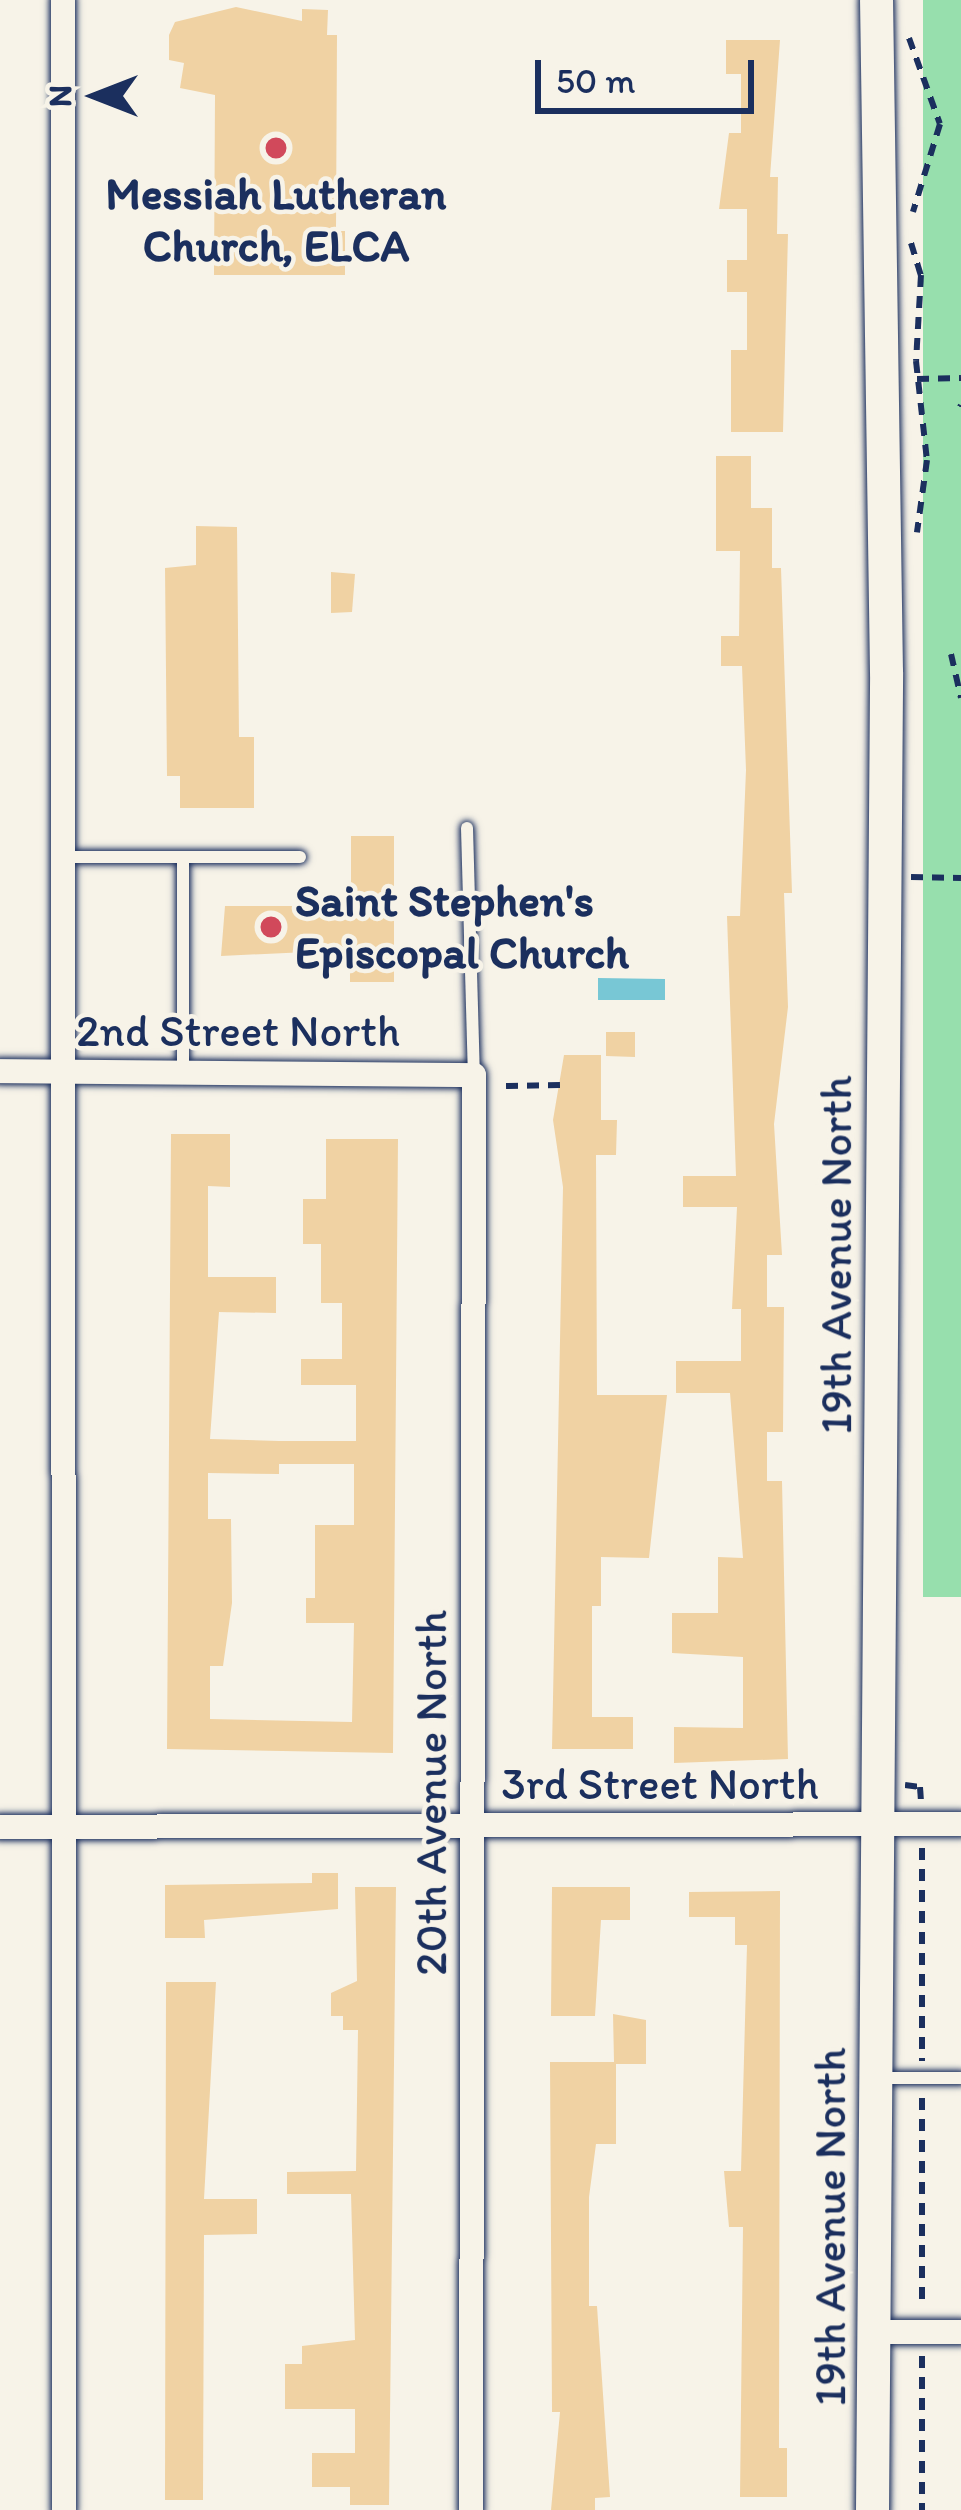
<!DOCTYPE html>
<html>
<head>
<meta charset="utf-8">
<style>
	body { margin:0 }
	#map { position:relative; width:961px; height:2510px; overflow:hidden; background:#f7f3e8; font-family:Itim,sans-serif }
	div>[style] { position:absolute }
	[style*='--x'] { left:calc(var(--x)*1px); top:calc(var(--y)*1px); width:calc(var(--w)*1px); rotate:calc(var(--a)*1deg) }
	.green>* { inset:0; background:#97dfad }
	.water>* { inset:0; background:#78c7d5 }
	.building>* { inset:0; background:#f0d2a3 }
	.path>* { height:6px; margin-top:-3px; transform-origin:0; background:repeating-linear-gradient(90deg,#1b2f5e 0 12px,transparent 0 21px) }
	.roads { filter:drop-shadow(0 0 3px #1b2f5e) drop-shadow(0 0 3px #1b2f5e) }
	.lane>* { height:12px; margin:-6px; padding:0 6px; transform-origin:6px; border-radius:6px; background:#f7f3e8 }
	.street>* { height:24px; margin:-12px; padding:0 12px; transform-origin:12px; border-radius:12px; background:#f7f3e8 }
	.secondary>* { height:33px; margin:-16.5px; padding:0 16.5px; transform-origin:16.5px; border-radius:16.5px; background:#f7f3e8 }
	.dots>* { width:33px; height:33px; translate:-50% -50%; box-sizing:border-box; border:6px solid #f7f3e8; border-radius:50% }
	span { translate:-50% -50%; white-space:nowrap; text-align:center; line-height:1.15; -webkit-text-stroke:9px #f7f3e8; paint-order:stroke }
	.poi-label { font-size:45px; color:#1b2f5e; font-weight:700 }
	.left { translate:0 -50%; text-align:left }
	.street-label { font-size:45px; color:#1b2f5e }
	.north { position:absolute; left:36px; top:36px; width:120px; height:120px; -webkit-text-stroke:9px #f7f3e8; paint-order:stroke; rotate:270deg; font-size:33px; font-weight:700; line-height:48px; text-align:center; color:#1b2f5e }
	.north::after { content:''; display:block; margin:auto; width:42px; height:54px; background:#1b2f5e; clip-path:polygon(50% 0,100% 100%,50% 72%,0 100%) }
	.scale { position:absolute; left:535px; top:60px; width:219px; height:54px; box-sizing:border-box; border:6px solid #1b2f5e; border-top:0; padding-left:15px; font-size:36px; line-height:42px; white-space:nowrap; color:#1b2f5e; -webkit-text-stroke:9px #f7f3e8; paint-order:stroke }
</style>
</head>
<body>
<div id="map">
	<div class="green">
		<i style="clip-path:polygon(923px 0,961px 0,961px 1597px,923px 1597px)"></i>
	</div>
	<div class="water">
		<i style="clip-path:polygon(598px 978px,665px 979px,665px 1000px,598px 1000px)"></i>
	</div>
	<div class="building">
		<i style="clip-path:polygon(236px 7px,302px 21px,302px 9px,328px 10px,327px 35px,337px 35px,336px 231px,345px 231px,345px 275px,214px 275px,215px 95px,180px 88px,184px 63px,169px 60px,169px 35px,175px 22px)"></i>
		<i style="clip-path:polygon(726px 40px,780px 40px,770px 177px,778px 177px,777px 234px,788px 234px,783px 432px,731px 432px,731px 350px,747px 350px,747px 292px,727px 292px,727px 260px,747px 260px,747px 209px,719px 209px,729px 133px,741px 133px,741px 74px,726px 74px)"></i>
		<i style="clip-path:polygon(716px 456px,751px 456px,751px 508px,772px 508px,772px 568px,781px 568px,792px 893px,784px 893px,788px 1007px,774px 1124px,782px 1255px,767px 1255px,767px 1307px,784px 1307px,783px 1432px,767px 1432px,767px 1481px,782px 1481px,788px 1759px,674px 1763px,674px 1727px,743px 1728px,743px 1657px,672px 1653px,672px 1613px,718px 1613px,718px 1557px,743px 1558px,730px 1393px,676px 1393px,676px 1361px,741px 1361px,741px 1309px,732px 1309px,737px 1207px,683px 1207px,683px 1176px,736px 1176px,727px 916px,740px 916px,746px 770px,742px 666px,721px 666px,721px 636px,739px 636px,740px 551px,716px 551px)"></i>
		<i style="clip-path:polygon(196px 526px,237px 527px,239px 737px,254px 737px,254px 808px,180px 808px,180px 776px,167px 776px,165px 568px,196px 565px)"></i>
		<i style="clip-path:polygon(331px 572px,355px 574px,352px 612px,331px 613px)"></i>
		<i style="clip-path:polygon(351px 836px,394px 836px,394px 982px,350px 982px,350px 950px,221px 956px,225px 906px,351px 906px)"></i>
		<i style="clip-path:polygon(606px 1032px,635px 1032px,635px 1057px,606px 1056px)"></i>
		<i style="clip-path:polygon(564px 1055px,601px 1055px,601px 1120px,617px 1120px,616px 1155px,596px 1155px,597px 1395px,667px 1395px,649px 1558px,601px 1557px,601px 1606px,592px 1606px,592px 1717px,633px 1717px,633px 1749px,552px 1749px,563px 1187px,553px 1120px)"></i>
		<i style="clip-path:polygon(evenodd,171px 1134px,230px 1134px,230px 1187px,208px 1186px,208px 1277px,276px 1277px,276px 1313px,219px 1312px,210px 1439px,279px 1441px,356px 1441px,356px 1385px,301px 1385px,301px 1359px,342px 1359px,342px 1303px,321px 1303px,321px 1244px,303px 1244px,303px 1199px,326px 1199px,326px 1139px,398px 1139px,393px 1753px,167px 1749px,171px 1134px,279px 1464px,354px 1464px,354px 1525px,315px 1525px,315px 1598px,306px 1598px,306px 1623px,354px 1623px,352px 1722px,210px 1719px,210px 1666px,223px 1666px,232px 1603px,231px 1519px,208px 1519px,208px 1473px,279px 1474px,279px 1464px)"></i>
		<i style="clip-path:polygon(312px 1873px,338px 1873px,338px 1909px,204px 1920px,205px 1938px,165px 1938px,165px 1885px,312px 1883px)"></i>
		<i style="clip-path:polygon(355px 1887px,396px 1887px,389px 2505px,350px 2505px,350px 2487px,312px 2487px,312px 2453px,355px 2453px,355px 2409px,285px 2409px,285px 2364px,302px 2364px,302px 2346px,355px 2340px,351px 2194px,287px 2194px,287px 2172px,356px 2171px,358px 2030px,343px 2030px,343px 2016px,331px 2016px,331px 1993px,357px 1981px)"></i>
		<i style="clip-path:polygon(552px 1887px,630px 1887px,630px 1920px,601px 1920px,595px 2016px,551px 2016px)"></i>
		<i style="clip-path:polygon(780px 1891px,779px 2448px,787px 2448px,787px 2497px,740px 2497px,743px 2227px,729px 2227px,724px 2171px,741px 2171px,747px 1945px,735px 1945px,735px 1917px,689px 1917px,689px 1892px)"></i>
		<i style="clip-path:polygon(166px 1982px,216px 1982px,204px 2199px,257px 2199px,257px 2234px,204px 2235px,203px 2500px,165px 2500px)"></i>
		<i style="clip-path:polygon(613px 2014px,646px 2020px,646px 2064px,616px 2064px,616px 2144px,596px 2144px,589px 2197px,589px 2306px,597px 2306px,610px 2497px,595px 2498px,595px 2510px,551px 2510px,560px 2412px,552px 2412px,550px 2062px,614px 2062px)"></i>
	</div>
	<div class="path">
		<i style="--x:909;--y:38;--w:91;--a:70.2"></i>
		<i style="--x:940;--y:124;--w:92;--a:107.1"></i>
		<i style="--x:911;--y:243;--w:34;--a:73"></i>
		<i style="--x:921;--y:275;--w:86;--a:93.3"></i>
		<i style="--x:916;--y:361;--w:100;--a:83.7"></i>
		<i style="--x:927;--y:460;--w:73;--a:97.9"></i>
		<i style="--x:917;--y:379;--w:44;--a:-1.3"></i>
		<i style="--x:960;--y:407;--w:2;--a:-63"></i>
		<i style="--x:951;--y:654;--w:45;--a:77.2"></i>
		<i style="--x:911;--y:877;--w:50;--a:1.1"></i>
		<i style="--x:506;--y:1086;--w:54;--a:-1.1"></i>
		<i style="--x:905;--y:1785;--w:15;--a:8"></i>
		<i style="--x:920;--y:1787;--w:14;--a:86"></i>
		<i style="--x:922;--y:1848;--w:213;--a:90"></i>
		<i style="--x:922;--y:2098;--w:209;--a:90"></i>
		<i style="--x:922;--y:2356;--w:154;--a:90"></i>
	</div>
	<div class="roads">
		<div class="lane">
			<i style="--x:467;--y:828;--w:247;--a:88.4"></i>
			<i style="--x:66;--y:857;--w:234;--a:0"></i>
			<i style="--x:183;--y:857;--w:215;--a:90"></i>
			<i style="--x:878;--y:2078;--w:83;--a:0"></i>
		</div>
		<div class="street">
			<i style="--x:63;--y:0;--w:2510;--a:89.98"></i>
			<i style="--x:0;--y:1071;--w:474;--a:0.5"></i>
			<i style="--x:474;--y:1075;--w:1435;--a:90.12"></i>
			<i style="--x:0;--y:1827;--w:961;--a:-0.18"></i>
			<i style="--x:875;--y:2332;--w:86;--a:0"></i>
		</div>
		<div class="secondary">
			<i style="--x:872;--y:2510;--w:1838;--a:-89.56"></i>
			<i style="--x:886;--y:672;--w:672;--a:-90.85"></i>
		</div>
	</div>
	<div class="dots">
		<i style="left:276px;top:148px;background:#d1495b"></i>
		<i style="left:271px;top:927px;background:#d1495b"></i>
	</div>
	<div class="poi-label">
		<span style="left:276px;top:220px">Messiah Lutheran<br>Church, ELCA</span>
		<span class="left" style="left:295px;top:927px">Saint Stephen's<br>Episcopal Church</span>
	</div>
	<div class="street-label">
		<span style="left:238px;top:1031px">2nd Street North</span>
		<span style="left:836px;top:1255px;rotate:-90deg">19th Avenue North</span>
		<span style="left:660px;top:1784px">3rd Street North</span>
		<span style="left:431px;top:1793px;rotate:-90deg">20th Avenue North</span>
		<span style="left:830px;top:2227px;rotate:-90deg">19th Avenue North</span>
	</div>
	<div class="north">N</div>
	<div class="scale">50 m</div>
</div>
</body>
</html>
